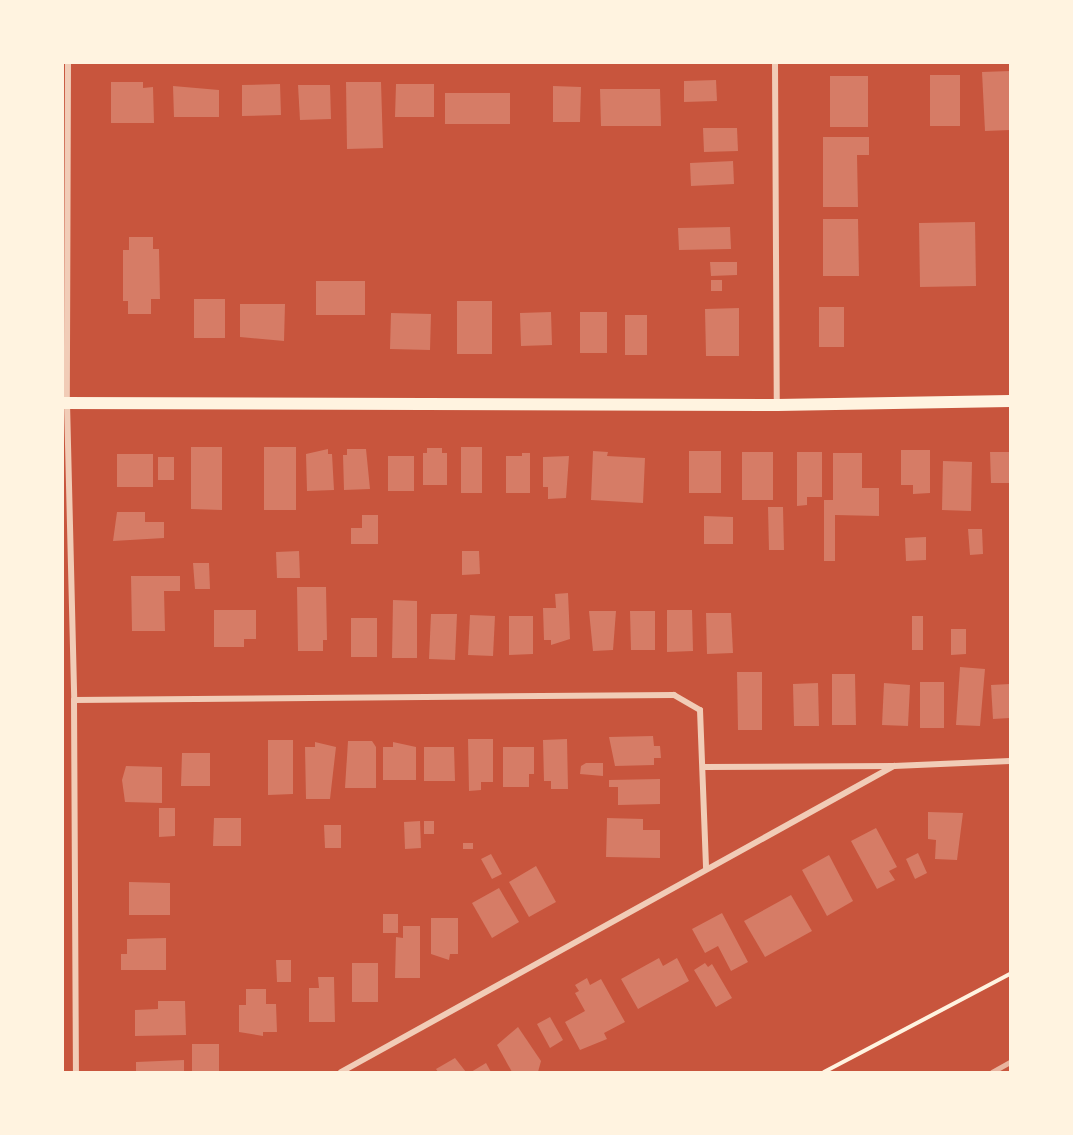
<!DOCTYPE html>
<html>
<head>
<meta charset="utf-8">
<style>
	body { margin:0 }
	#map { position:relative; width:1073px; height:1135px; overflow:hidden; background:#c8553d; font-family:"Asap Condensed",sans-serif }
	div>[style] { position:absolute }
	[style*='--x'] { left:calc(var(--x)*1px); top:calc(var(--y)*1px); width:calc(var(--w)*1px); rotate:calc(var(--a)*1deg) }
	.building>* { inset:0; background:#d67c66 }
	.path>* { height:4px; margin:-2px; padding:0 2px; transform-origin:2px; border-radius:2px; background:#fff3e0 }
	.minor>* { height:6px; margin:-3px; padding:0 3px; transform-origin:3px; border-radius:3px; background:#f1ccb7 }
	.secondary>* { height:12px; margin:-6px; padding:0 6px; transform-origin:6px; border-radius:6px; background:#fff3e0 }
	.rail>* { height:4.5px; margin:-2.25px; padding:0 2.25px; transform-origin:2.25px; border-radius:2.25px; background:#e9b49f }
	span { translate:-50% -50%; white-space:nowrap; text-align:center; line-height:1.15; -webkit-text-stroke:5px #fff3e0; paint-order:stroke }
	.frame { position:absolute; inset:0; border:64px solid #fff3e0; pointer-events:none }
</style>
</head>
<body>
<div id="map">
	<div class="building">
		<i style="clip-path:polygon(1010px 71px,1010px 130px,985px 131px,982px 72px)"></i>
		<i style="clip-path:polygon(930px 75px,960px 75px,960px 126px,930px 126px)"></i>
		<i style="clip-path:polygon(830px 76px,868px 76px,868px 127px,830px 127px)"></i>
		<i style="clip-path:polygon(716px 80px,717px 101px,684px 102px,684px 81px)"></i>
		<i style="clip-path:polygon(111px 82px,143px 82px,143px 88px,153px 87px,154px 123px,111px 123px)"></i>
		<i style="clip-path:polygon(346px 82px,381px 82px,383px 148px,347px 149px)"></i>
		<i style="clip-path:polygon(280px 84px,281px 115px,242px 116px,242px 85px)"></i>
		<i style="clip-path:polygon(396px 84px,434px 84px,434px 117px,395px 117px)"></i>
		<i style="clip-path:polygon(298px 85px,330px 85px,331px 119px,300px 120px)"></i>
		<i style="clip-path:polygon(173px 86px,219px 90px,219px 117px,174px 117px)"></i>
		<i style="clip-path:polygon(553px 86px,581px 87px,580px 122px,553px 122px)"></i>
		<i style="clip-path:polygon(600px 89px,660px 89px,661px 126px,601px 126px)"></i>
		<i style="clip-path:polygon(445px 93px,510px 93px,510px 124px,445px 124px)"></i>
		<i style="clip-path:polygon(703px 128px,737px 128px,738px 151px,704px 152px)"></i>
		<i style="clip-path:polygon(823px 137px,869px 137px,869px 155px,857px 155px,858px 207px,823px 207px)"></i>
		<i style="clip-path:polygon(733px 161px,734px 184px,691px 186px,690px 163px)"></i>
		<i style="clip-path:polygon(823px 219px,858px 219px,859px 276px,823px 276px)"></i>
		<i style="clip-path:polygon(975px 222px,976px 286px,920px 287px,919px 223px)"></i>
		<i style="clip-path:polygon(730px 227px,731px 249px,679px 250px,678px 228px)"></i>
		<i style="clip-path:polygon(129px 237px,153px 237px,153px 249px,159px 249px,160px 299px,151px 299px,151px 314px,128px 314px,128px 301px,123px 301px,123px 250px,129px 250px)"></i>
		<i style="clip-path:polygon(710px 262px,737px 262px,737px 275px,711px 276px)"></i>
		<i style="clip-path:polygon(711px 280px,722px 280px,722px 291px,711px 291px)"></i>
		<i style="clip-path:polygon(316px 281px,365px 281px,365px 315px,316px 315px)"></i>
		<i style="clip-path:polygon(194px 299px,225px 299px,225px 338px,194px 338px)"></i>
		<i style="clip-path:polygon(457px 301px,492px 301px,492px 354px,457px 354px)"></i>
		<i style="clip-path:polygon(240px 304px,285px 304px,284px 341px,240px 337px)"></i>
		<i style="clip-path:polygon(819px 307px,844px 307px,844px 347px,819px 347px)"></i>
		<i style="clip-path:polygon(739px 308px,739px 356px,706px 356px,705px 309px)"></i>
		<i style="clip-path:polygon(551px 312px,552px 345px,521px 346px,520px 313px)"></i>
		<i style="clip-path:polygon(580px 312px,607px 312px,607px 353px,580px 353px)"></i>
		<i style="clip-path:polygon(391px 313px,431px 314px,430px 350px,390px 349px)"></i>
		<i style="clip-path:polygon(625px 315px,647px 315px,647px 355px,625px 355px)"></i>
		<i style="clip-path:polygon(191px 447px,222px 447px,222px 510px,191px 509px)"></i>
		<i style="clip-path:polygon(264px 447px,296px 447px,296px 510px,264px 510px)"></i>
		<i style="clip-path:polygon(461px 447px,482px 447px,482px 493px,461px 493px)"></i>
		<i style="clip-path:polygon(427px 448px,442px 448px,442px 453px,447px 453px,447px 485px,423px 485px,423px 453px,427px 453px)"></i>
		<i style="clip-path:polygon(328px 449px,328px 454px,332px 454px,334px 490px,307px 491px,306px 454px)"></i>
		<i style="clip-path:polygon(347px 449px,366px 449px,370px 489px,344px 490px,343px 455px,347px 455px)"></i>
		<i style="clip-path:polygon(901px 450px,930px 450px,930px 493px,913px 494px,913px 485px,901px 485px)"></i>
		<i style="clip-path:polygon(593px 451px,608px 452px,607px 456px,645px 458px,643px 503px,591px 500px)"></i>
		<i style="clip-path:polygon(689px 451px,721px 451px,721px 493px,689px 493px)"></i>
		<i style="clip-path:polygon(742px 452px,773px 452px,773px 500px,742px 500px)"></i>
		<i style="clip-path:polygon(797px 452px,822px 452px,822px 497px,807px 497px,807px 505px,797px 506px)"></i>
		<i style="clip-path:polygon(990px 452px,1010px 452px,1010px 483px,991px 483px)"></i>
		<i style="clip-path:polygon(522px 453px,530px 453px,530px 493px,506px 493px,506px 456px,522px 456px)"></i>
		<i style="clip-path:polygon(833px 453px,862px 453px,862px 488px,879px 488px,879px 516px,835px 515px,835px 561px,824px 561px,824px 500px,833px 500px)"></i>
		<i style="clip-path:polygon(117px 454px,153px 454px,153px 487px,117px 487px)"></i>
		<i style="clip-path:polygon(388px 456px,414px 456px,414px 491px,388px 491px)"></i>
		<i style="clip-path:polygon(569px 456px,566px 498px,548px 499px,548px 487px,543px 487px,543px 457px)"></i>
		<i style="clip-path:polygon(158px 457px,174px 457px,174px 480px,158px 480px)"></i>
		<i style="clip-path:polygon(943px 461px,972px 462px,971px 511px,942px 510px)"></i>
		<i style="clip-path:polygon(768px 507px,783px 507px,784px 550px,769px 550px)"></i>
		<i style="clip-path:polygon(117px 512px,145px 512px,145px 522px,164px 522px,164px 538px,113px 541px)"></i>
		<i style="clip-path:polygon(362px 515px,378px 515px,378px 544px,351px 544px,351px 528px,362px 528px)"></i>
		<i style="clip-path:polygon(704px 516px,733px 517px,733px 544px,704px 544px)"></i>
		<i style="clip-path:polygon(968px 529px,982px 529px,983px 554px,970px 555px)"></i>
		<i style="clip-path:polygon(926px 537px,926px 560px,906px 561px,905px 538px)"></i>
		<i style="clip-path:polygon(299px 551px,300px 578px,277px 578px,276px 552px)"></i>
		<i style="clip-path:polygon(462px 551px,479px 551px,480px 574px,462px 575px)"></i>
		<i style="clip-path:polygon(193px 563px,209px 563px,210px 589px,195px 589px)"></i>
		<i style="clip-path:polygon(131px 576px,180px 576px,180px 591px,164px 591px,165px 631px,132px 631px)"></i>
		<i style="clip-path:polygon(297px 587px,326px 587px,327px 640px,323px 640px,323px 651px,298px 651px)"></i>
		<i style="clip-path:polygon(568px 593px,570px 639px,551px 645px,551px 640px,544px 640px,543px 608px,556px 608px,555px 594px)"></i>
		<i style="clip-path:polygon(393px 600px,417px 601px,417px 658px,392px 658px)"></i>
		<i style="clip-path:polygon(214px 610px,256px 610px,256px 639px,244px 639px,244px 647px,214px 647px)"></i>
		<i style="clip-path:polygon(667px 610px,692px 610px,693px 651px,667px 652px)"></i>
		<i style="clip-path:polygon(589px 611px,616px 611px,613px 650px,593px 651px)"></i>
		<i style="clip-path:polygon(630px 611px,655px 611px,655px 650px,631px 650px)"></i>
		<i style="clip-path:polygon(706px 613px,731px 613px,733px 653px,707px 654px)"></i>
		<i style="clip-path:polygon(431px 614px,457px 614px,455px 660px,429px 659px)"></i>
		<i style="clip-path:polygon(470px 615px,495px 616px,493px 656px,468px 655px)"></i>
		<i style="clip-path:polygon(509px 616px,533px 616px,533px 654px,509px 655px)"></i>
		<i style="clip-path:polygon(912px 616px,923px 616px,923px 650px,912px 650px)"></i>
		<i style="clip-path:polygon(351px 618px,377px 618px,377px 657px,351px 657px)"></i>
		<i style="clip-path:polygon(951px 629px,966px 629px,966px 654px,951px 655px)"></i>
		<i style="clip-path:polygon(960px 667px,985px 669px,980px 726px,956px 725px)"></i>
		<i style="clip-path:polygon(737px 672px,762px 672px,762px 730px,738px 730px)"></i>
		<i style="clip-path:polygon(832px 674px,855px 674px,856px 725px,832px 725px)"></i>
		<i style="clip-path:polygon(920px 682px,944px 682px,944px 728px,920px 728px)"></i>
		<i style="clip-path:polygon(818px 683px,819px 726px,794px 726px,793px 684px)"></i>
		<i style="clip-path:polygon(884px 683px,910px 685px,908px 726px,882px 725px)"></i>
		<i style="clip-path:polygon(1010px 684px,1010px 718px,993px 719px,991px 685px)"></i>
		<i style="clip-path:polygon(653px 736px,654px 746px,660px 746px,661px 758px,654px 758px,654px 765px,615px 766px,609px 737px)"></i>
		<i style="clip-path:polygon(468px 739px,493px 739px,493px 782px,481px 782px,481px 790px,469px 791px)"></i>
		<i style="clip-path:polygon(567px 739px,568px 789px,551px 789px,551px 781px,544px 781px,543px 740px)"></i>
		<i style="clip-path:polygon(268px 740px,293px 740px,293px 794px,268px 795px)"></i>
		<i style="clip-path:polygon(348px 741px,372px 741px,376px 747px,376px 788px,345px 788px)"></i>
		<i style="clip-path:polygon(315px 742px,336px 747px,330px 799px,306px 799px,305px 747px,315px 747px)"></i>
		<i style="clip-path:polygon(393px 742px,416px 747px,416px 780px,383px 780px,383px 747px,393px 747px)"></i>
		<i style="clip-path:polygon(424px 747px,454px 747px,455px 781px,424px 781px)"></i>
		<i style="clip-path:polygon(503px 747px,534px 747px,534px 774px,529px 774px,529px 787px,503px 787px)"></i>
		<i style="clip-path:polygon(182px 753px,210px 753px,210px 786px,181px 786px)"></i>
		<i style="clip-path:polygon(586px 763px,603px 763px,603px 776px,580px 774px,581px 766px)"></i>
		<i style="clip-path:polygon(126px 766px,162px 767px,162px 803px,125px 802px,122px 780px)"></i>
		<i style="clip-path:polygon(660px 779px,660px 804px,618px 805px,618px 787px,609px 787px,609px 780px)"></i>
		<i style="clip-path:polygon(159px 808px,175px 808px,175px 836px,159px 837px)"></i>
		<i style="clip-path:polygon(928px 812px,963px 813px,957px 860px,935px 859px,936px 840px,928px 839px)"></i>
		<i style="clip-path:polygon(214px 818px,241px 818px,241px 846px,213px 846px)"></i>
		<i style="clip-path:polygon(607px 818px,643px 819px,643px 830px,660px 830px,660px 858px,606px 857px)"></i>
		<i style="clip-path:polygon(420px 821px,421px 848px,405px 849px,404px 822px)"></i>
		<i style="clip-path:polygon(424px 821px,434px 821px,434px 834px,424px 834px)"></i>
		<i style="clip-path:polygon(324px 825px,341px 825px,341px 848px,325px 848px)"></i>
		<i style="clip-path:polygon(876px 828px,897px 867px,889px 871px,895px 880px,877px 889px,851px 841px)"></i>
		<i style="clip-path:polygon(463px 843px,473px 843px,473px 849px,463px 849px)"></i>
		<i style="clip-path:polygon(918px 853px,927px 873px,915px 879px,906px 859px)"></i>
		<i style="clip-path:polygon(491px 854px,502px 874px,492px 879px,481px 859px)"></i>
		<i style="clip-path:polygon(829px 855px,853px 901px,827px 916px,802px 870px)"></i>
		<i style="clip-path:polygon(536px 866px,556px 902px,529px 917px,509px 882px)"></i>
		<i style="clip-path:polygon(129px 882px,170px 883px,170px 915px,129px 915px)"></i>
		<i style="clip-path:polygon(499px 888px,519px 922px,492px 938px,472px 903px)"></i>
		<i style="clip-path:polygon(791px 895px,812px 931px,765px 957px,744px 921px)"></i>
		<i style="clip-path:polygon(722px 913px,748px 962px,731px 971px,718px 946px,705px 953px,692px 929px)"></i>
		<i style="clip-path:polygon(383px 914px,398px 914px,398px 933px,383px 933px)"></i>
		<i style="clip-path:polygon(431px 918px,458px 918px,458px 954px,450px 954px,449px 960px,431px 954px)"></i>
		<i style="clip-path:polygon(403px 926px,420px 926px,420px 978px,395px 978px,396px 937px,403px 938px)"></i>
		<i style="clip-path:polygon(166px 938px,166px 970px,121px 970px,121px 954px,127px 954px,127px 939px)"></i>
		<i style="clip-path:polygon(659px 958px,663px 966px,677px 958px,689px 981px,638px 1009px,621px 979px)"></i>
		<i style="clip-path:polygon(276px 960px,291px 960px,291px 982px,277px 982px)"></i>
		<i style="clip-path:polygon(352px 963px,378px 963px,378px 1002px,352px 1002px)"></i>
		<i style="clip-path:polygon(705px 963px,708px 967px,712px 964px,732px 998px,716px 1007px,694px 970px)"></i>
		<i style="clip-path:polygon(318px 977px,334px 977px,335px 1022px,309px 1022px,309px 988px,319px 988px)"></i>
		<i style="clip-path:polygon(587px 978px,590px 985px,601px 979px,625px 1022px,604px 1033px,607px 1039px,580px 1050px,565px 1022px,585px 1011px,575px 993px,579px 991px,575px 985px)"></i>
		<i style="clip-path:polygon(246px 989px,266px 989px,266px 1004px,276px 1004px,277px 1032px,263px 1032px,263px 1036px,239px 1032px,239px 1005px,246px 1005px)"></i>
		<i style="clip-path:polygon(158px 1001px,185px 1001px,186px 1035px,135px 1036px,135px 1010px,158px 1009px)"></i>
		<i style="clip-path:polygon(550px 1017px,563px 1040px,550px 1048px,537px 1024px)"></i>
		<i style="clip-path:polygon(518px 1027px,541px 1061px,538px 1072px,512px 1072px,497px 1045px)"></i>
		<i style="clip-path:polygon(192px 1044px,219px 1044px,219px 1072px,192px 1072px)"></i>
		<i style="clip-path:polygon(455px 1058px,466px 1072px,438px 1072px,436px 1069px)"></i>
		<i style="clip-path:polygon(184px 1060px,184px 1072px,136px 1072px,136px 1062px)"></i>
		<i style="clip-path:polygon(486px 1063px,491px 1072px,471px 1072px)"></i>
	</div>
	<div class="path">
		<i style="--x:824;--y:1072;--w:210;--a:-27.8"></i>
	</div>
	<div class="minor">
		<i style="--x:68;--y:63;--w:340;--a:90.2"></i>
		<i style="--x:67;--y:403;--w:297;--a:88.6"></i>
		<i style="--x:74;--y:700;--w:372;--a:89.7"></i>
		<i style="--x:775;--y:63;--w:342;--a:89.7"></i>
		<i style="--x:74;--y:700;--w:600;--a:-0.48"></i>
		<i style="--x:674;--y:695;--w:30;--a:30"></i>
		<i style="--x:700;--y:710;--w:159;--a:87.8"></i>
		<i style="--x:705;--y:767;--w:189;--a:-0.3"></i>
		<i style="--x:894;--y:766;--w:116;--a:-2.5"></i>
		<i style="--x:341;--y:1072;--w:632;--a:-28.96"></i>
	</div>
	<div class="secondary">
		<i style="--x:63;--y:403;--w:714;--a:0.16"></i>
		<i style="--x:777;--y:405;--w:233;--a:-1"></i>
	</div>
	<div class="rail">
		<i style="--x:992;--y:1072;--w:21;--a:-29"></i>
	</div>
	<div class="frame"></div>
</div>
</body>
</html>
